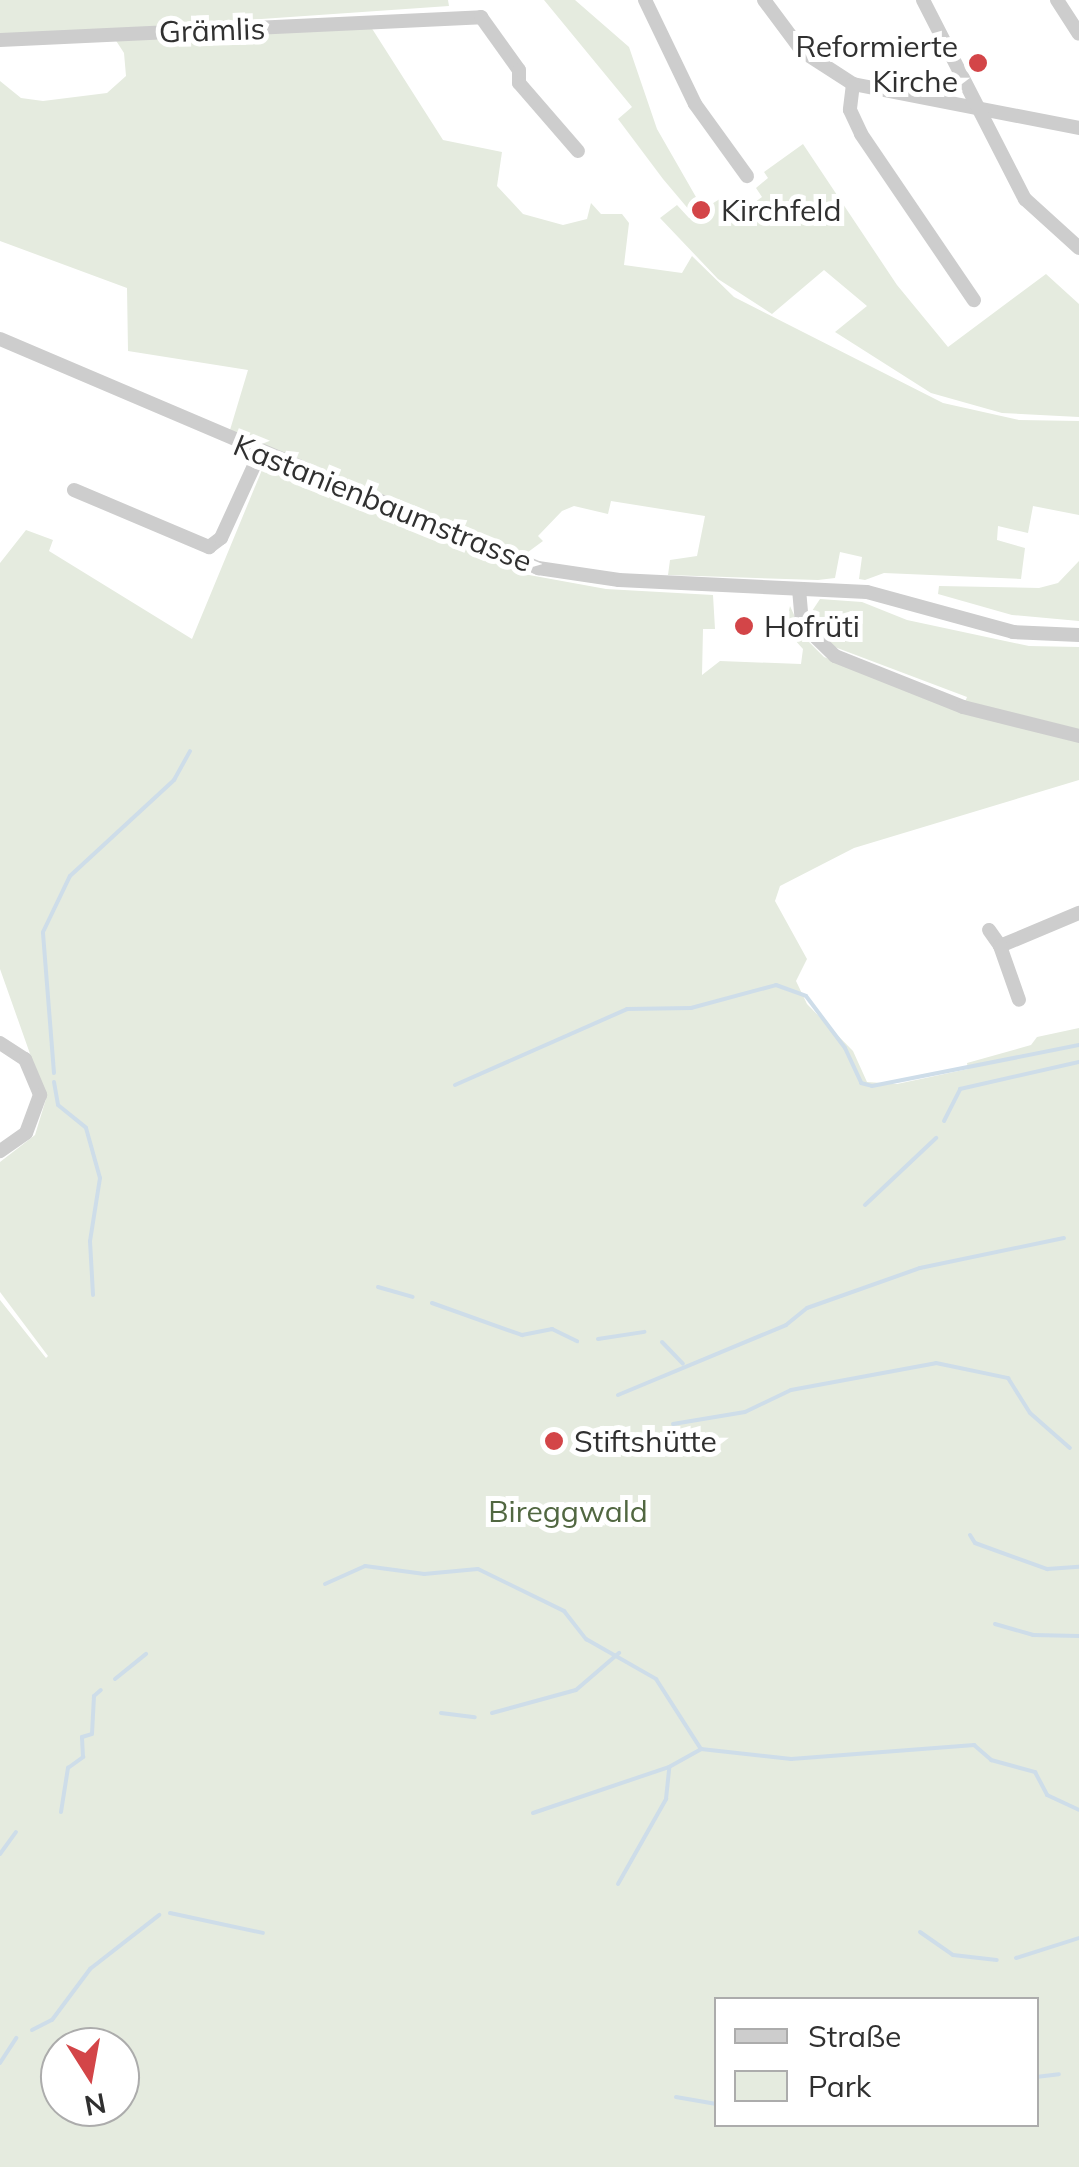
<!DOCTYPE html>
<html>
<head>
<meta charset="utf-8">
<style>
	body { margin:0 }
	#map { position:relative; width:1079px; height:2167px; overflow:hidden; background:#fff; font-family:Mulish,sans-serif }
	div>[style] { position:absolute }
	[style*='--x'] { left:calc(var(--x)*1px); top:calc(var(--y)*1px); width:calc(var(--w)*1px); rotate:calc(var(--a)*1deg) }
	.green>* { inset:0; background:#e5ebdf }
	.stream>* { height:4px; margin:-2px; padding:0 2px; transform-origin:2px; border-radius:2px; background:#cedde9 }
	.minor>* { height:14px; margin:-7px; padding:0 7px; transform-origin:7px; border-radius:7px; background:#cdcdcd }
	.dots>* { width:28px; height:28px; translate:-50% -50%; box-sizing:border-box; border:5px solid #fff; border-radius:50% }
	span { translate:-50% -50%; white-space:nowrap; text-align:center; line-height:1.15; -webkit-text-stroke:10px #fff; paint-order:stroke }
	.street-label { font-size:30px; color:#303030 }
	.poi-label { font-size:30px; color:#303030 }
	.right { translate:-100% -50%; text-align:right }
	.left { translate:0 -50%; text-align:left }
	.park-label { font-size:30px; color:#516741 }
	.legend { position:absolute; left:714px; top:1997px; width:325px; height:130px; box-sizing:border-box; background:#fff; border:2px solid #acacac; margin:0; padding:12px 18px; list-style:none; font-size:30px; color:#303030 }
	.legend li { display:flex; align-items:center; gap:20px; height:50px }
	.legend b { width:50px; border:2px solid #acacac }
	.north { position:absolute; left:40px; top:2027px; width:100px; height:100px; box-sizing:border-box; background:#fff; border:2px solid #acacac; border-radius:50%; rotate:169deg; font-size:28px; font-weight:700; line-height:40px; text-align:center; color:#303030 }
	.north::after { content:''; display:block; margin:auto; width:35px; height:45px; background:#d34548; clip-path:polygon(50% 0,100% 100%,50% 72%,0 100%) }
</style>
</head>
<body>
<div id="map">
	<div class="green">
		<i style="clip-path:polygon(0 0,448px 0,449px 6px,0 37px)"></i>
		<i style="clip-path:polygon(544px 0,575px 0,629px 47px,657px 129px,700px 204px,690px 211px,663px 179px,618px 119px,632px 107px)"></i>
		<i style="clip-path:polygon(371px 27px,443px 140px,502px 152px,497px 186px,523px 214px,563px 225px,587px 219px,591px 203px,601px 214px,622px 214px,629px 223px,624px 265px,682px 273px,692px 256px,734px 297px,943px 403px,1019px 420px,1079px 421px,1079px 515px,1033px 506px,1028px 533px,998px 526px,997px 540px,1025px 548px,1021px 579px,884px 573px,865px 580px,859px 579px,862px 557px,840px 552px,835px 578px,818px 580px,668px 575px,670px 560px,697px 556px,705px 516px,611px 501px,608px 514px,574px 506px,562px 511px,538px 536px,543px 541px,524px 555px,230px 430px,248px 370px,128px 351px,127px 288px,0 241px,0 81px,21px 98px,43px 101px,107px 93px,126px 76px,124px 53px,113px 36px)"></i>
		<i style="clip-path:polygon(803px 144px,897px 285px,948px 347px,1046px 274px,1079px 304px,1079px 417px,1002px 413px,931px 393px,835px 332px,867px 306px,824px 270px,772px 314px,718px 279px,660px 218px,677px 205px,689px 218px,723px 197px,747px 208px,762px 197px,756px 188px,768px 178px,764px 172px)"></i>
		<i style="clip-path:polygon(evenodd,264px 465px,529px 575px,606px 589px,713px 595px,715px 629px,703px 629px,702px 675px,720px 661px,801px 664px,803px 649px,785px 629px,790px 606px,804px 637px,824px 657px,962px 710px,967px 697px,832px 646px,808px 617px,820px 599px,862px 602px,907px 620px,1029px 646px,1079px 647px,1079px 780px,854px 848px,780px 886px,775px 901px,807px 959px,796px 981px,807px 1004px,853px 1051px,867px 1082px,897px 1084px,968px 1069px,967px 1063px,1031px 1045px,1037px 1037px,1079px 1028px,1079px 2167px,0 2167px,0 1300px,46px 1358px,48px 1356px,0 1292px,0 1162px,35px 1135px,46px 1099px,0 969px,0 563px,26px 530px,53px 540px,49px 551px,192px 639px,264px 465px,716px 2000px,1036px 2000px,1036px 2124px,716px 2124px,716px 2000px,264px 465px,60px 2047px,120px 2047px,120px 2107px,60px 2107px,60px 2047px)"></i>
		<i style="clip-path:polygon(1079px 561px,1079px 621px,1012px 615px,938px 594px,939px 586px,1039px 588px,1058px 583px)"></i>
	</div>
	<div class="stream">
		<i style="--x:54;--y:1073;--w:141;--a:-94.5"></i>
		<i style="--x:43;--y:932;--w:62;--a:-64.3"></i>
		<i style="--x:70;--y:876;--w:142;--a:-42.7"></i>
		<i style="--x:174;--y:780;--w:33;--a:-61"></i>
		<i style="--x:54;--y:1082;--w:23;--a:80"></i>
		<i style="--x:58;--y:1105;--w:36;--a:39"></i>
		<i style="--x:86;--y:1128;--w:52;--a:74.4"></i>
		<i style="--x:100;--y:1178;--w:64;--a:99"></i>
		<i style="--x:90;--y:1241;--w:54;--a:86.8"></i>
		<i style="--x:455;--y:1085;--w:188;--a:-23.8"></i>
		<i style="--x:627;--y:1009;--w:64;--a:-0.9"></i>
		<i style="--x:691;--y:1008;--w:88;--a:-15.1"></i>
		<i style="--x:776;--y:985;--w:32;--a:20"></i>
		<i style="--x:806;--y:996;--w:65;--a:53.1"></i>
		<i style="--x:845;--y:1048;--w:38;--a:65"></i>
		<i style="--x:861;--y:1083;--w:11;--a:15"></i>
		<i style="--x:872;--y:1086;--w:211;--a:-11.2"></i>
		<i style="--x:944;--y:1121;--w:36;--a:-63"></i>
		<i style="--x:960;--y:1089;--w:122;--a:-12.8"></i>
		<i style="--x:865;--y:1205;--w:98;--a:-43.3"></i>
		<i style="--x:378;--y:1287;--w:36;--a:16"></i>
		<i style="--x:432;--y:1303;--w:96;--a:19.6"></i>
		<i style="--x:522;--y:1335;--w:31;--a:-11"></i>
		<i style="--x:552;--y:1329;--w:28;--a:26"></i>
		<i style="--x:598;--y:1339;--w:47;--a:-8.7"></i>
		<i style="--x:662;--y:1342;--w:30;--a:46"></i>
		<i style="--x:618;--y:1395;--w:182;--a:-22.6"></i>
		<i style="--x:786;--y:1325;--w:27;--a:-39"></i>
		<i style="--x:807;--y:1308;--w:120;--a:-19.5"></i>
		<i style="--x:920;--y:1268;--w:147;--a:-11.8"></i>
		<i style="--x:673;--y:1424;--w:73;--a:-9.5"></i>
		<i style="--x:745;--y:1412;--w:51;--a:-25.6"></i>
		<i style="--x:791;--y:1390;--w:147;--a:-10.5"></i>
		<i style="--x:936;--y:1363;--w:74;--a:11.8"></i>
		<i style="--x:1008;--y:1378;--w:41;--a:57.8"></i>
		<i style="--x:1030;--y:1413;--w:53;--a:41.2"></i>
		<i style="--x:970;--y:1535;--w:9;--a:58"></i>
		<i style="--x:975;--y:1543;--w:77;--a:19.9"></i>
		<i style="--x:1047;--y:1569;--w:32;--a:-4"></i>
		<i style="--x:325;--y:1584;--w:44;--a:-24.2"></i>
		<i style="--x:365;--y:1566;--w:60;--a:7.7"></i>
		<i style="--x:424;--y:1574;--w:54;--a:-5.3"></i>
		<i style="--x:478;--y:1569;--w:96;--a:26"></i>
		<i style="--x:564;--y:1611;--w:36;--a:52"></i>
		<i style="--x:586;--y:1639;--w:81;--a:29.7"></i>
		<i style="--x:656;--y:1679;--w:83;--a:57.3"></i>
		<i style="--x:701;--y:1749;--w:91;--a:6.3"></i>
		<i style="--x:791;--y:1759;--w:184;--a:-4.4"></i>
		<i style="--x:974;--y:1745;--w:23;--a:41"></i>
		<i style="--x:991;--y:1760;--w:46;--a:15.3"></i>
		<i style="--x:1035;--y:1772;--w:26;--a:62"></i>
		<i style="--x:1047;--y:1795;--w:35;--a:25"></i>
		<i style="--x:995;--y:1624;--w:40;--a:16"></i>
		<i style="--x:1033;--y:1635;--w:46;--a:1.2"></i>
		<i style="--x:115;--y:1679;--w:40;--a:-39"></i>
		<i style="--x:441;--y:1713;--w:34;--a:7"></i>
		<i style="--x:492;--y:1713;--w:87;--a:-15.3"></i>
		<i style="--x:576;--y:1690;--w:57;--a:-40.7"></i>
		<i style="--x:61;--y:1812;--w:45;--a:-81"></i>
		<i style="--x:68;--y:1768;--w:19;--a:-36"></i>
		<i style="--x:83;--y:1757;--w:20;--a:-93"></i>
		<i style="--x:82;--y:1737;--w:10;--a:-17"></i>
		<i style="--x:92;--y:1734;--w:38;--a:-87"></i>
		<i style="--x:94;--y:1696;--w:9;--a:-41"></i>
		<i style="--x:533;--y:1813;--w:144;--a:-18.7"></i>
		<i style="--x:669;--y:1767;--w:37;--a:-29"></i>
		<i style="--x:0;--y:1854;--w:27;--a:-54"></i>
		<i style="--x:618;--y:1884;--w:98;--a:-60.5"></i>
		<i style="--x:666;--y:1799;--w:31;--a:-84"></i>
		<i style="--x:170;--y:1913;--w:95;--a:12.1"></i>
		<i style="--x:920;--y:1932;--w:40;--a:34.9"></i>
		<i style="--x:953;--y:1955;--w:44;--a:6.5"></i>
		<i style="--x:1016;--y:1958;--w:66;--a:-17.6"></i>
		<i style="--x:32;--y:2030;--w:22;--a:-27"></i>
		<i style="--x:52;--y:2020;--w:64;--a:-53.3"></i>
		<i style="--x:90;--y:1969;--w:88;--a:-38"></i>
		<i style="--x:0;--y:2063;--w:30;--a:-57"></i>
		<i style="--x:1036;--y:2077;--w:23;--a:-7"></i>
		<i style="--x:676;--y:2097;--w:41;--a:9.9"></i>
	</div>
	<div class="minor">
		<i style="--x:645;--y:0;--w:115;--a:64.3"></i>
		<i style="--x:695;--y:104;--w:89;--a:54.2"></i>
		<i style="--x:764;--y:0;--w:64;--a:53.3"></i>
		<i style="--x:802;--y:51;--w:61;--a:32.9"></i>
		<i style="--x:853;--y:84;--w:230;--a:11"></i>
		<i style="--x:923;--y:0;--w:224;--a:62.9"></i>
		<i style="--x:1025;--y:199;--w:73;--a:42.2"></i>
		<i style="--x:1057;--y:0;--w:40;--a:57.1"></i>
		<i style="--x:0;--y:40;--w:482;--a:-2.7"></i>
		<i style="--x:481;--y:17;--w:65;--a:54.4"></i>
		<i style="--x:519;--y:70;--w:13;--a:90"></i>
		<i style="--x:519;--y:83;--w:90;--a:49.1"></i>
		<i style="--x:853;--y:84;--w:26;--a:97"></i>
		<i style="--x:850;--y:110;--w:26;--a:65"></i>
		<i style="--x:861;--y:134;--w:201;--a:55.8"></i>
		<i style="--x:0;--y:339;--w:585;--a:23.06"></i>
		<i style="--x:538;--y:568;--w:82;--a:8.4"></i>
		<i style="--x:619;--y:580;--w:248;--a:2.8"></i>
		<i style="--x:867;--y:592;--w:151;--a:15.3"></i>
		<i style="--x:1013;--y:632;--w:66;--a:2.6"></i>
		<i style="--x:74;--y:490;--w:147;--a:22.9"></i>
		<i style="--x:209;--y:547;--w:15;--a:-37"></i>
		<i style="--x:221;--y:538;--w:94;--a:-65.4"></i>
		<i style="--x:799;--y:589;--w:35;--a:85"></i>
		<i style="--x:802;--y:624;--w:46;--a:44.1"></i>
		<i style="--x:835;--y:656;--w:138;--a:21.7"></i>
		<i style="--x:963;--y:707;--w:120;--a:14"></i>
		<i style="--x:989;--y:930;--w:19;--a:55"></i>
		<i style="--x:1000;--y:946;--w:86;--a:-22.7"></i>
		<i style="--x:1000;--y:946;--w:57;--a:70.6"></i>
		<i style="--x:0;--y:1043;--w:30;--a:33"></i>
		<i style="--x:25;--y:1059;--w:39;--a:67"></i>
		<i style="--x:40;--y:1095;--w:40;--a:110.2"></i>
		<i style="--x:26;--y:1133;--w:32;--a:145"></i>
	</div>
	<div class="dots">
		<i style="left:978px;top:63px;background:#d34548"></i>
		<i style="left:701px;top:210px;background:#d34548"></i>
		<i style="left:744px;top:626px;background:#d34548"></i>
		<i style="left:554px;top:1441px;background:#d34548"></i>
	</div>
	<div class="street-label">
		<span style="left:212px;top:30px;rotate:-2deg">Grämlis</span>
		<span style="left:383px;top:503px;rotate:22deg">Kastanienbaumstrasse</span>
	</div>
	<div class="poi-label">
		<span class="right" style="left:958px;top:63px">Reformierte<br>Kirche</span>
		<span class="left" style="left:721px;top:210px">Kirchfeld</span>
		<span class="left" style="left:764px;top:626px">Hofrüti</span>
		<span class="left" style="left:574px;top:1441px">Stiftshütte</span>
	</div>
	<div class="park-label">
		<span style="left:568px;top:1511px">Bireggwald</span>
	</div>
	<ul class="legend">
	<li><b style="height:12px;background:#cdcdcd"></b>Straße</li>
	<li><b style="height:28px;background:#e5ebdf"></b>Park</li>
	</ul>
	<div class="north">N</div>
</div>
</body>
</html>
